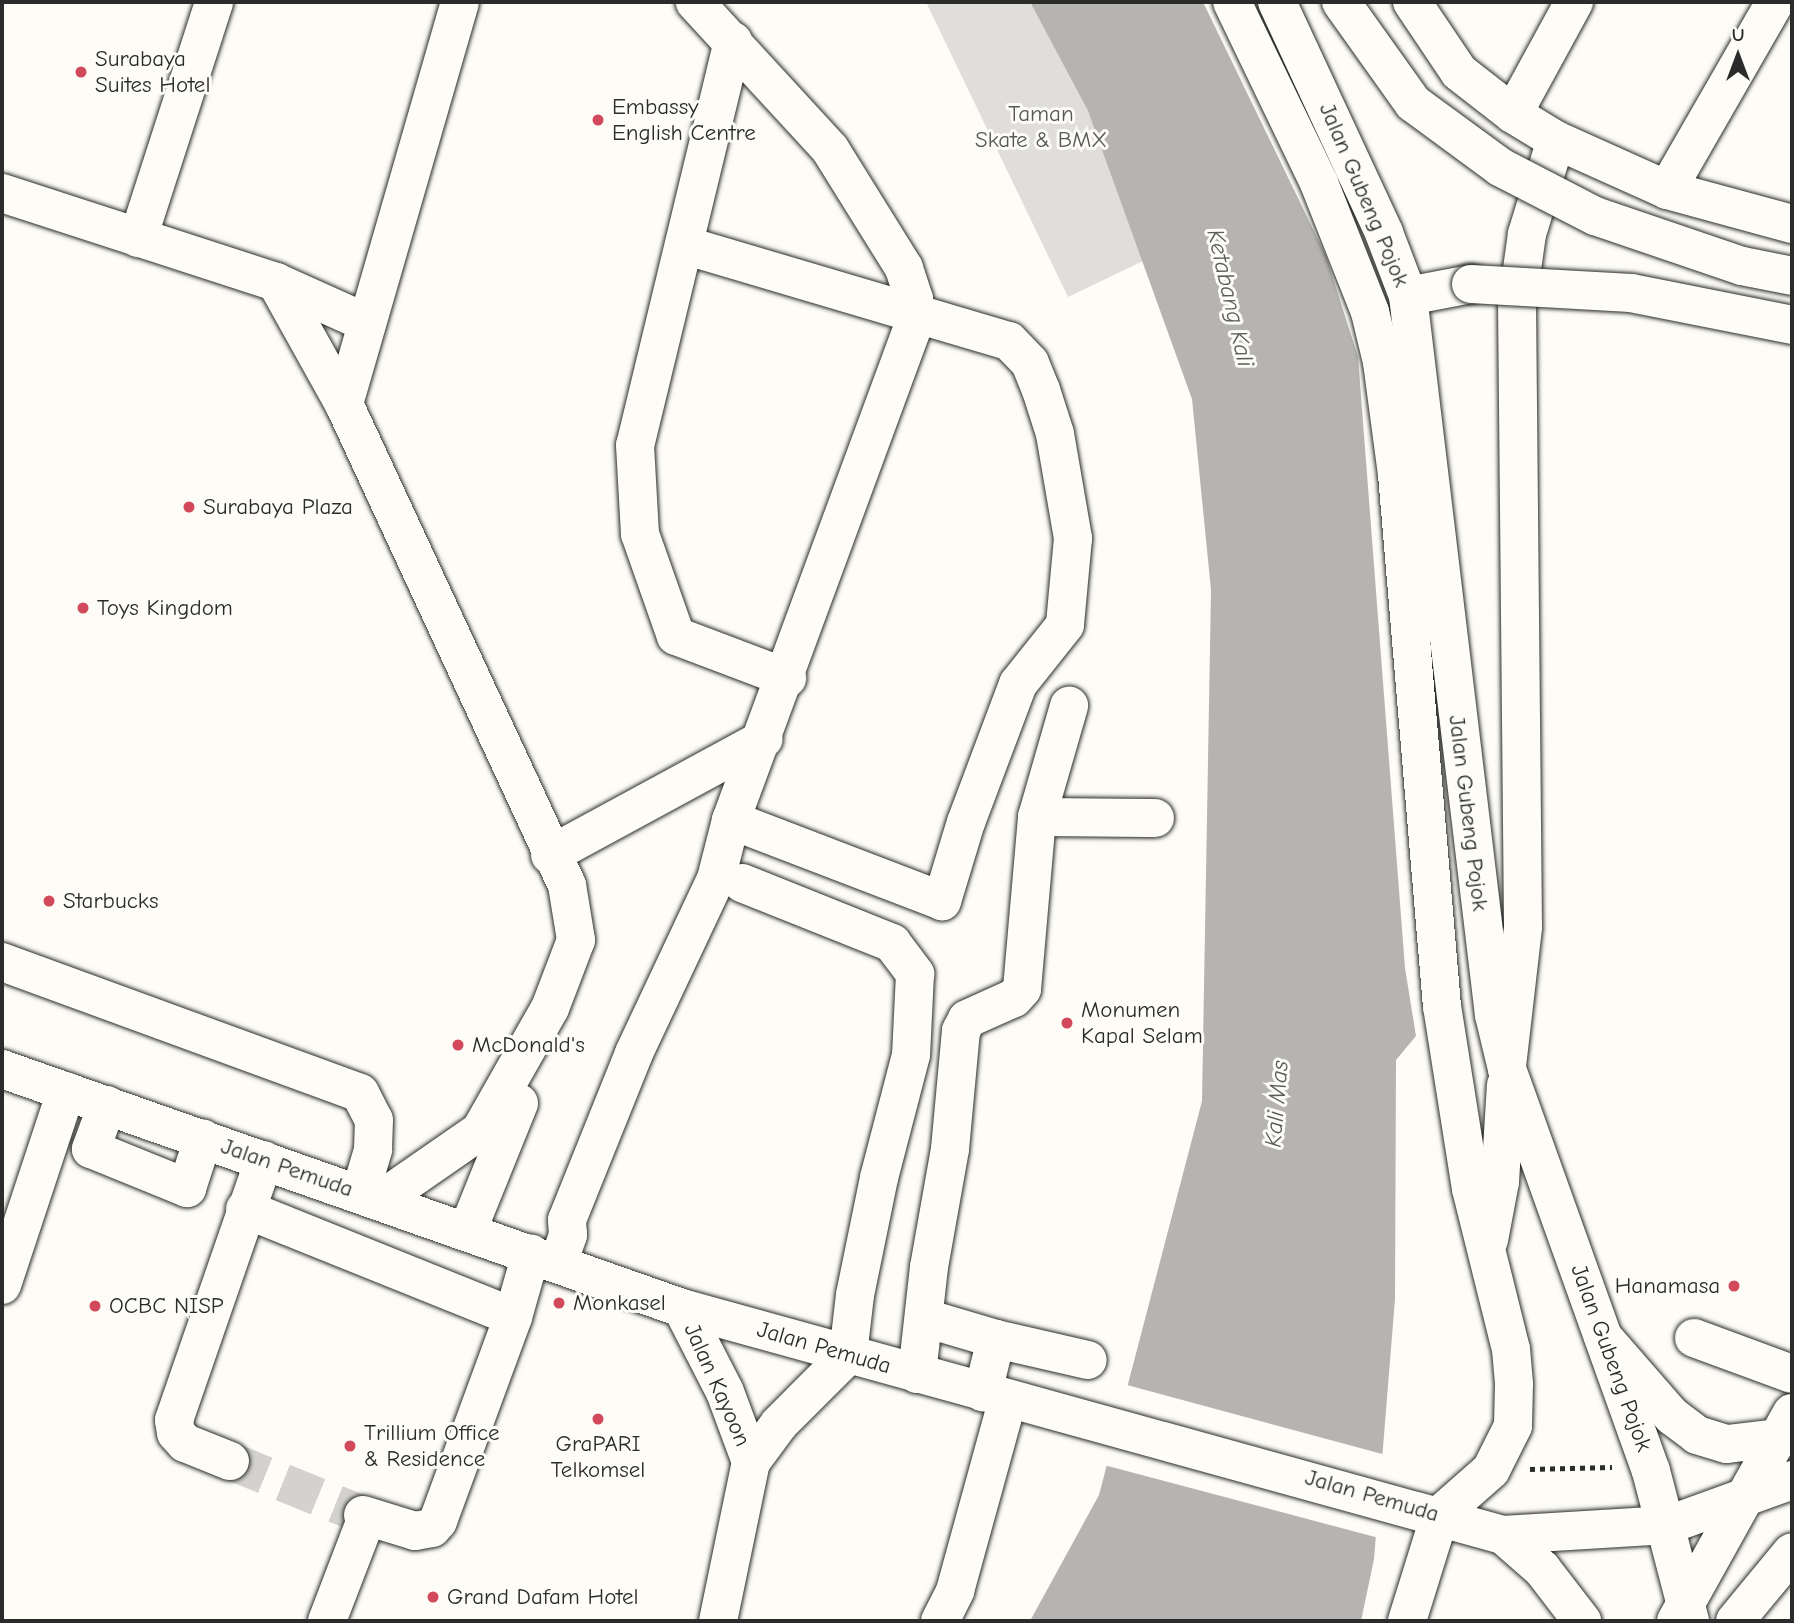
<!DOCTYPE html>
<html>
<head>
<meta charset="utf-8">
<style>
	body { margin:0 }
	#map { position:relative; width:1794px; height:1623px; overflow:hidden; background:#fdfcf7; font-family:"Comic Neue",sans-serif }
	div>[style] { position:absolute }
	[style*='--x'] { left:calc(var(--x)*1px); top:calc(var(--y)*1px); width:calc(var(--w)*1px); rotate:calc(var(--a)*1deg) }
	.green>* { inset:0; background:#dfdeda }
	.water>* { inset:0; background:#b5b4b1 }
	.pier>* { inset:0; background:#fdfcf7 }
	.minor-tunnel>* { height:38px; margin-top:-19px; transform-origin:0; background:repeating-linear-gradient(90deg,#d3d2ce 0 38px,transparent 0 57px) }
	.path>* { height:4.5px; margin-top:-2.25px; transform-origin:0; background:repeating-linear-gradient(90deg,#2b2b2b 0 5px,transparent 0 10px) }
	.roads { filter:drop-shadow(0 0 2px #2b2b2b) drop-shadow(0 0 2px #2b2b2b) }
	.minor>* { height:38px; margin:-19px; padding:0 19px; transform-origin:19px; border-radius:19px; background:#fdfcf7 }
	.major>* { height:38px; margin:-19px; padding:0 19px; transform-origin:19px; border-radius:19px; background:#fdfcf7 }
	.highway>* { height:38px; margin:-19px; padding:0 19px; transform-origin:19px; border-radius:19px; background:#fdfcf7 }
	.bridges { filter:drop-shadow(0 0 2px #2b2b2b) drop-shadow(0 0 2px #2b2b2b) }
	.major-bridge>* { height:38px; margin:-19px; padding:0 19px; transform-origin:19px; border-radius:19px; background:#fdfcf7 }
	.dots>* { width:19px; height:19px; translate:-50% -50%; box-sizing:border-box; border:4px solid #fdfcf7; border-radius:50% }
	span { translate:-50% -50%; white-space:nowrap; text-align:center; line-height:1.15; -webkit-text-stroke:6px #fdfcf7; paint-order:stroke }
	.poi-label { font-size:23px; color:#2b2b2b }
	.left { translate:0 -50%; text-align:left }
	.right { translate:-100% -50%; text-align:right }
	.park-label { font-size:23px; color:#585857 }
	.street-label { font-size:23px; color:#2b2b2b }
	.water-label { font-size:24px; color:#5b5b5a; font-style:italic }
	.frame { position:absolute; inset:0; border:4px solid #2b2b2b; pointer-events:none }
	.north { position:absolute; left:1703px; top:21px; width:70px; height:70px; -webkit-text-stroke:5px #fdfcf7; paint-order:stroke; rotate:0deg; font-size:19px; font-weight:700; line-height:28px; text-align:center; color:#2b2b2b }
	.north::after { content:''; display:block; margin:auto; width:24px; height:32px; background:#2b2b2b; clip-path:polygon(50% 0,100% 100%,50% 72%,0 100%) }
</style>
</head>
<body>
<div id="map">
	<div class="green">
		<i style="clip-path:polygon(926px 2px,1030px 2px,1088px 111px,1145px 260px,1068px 297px)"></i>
	</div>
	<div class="water">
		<i style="clip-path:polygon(1030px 2px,1203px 2px,1326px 256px,1358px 357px,1405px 968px,1416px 1036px,1396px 1060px,1395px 1299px,1374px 1559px,1361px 1621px,1030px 1621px,1099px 1495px,1202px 1101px,1211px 590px,1192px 399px,1088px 111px)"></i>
	</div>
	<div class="pier">
		<i style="clip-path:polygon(1127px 1385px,1386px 1455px,1379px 1538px,1104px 1465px)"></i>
	</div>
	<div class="minor-tunnel">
		<i style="--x:230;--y:1461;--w:144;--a:22.1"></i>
	</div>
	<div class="path">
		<i style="--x:1530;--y:1469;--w:82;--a:-1.4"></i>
	</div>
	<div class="roads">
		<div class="minor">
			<i style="--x:1412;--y:2;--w:84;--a:56.1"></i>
			<i style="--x:1459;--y:72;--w:68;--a:37.9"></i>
			<i style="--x:1513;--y:114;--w:50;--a:31.2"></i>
			<i style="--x:1556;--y:140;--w:122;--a:24.2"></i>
			<i style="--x:1667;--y:190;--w:130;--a:15.2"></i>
			<i style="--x:733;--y:41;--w:416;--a:103.6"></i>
			<i style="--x:635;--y:445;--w:89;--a:86.8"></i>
			<i style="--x:640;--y:534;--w:108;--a:70.6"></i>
			<i style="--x:676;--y:636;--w:119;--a:20.7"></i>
			<i style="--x:1513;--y:114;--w:128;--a:-61.4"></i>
			<i style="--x:1667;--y:190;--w:217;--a:-60.1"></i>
			<i style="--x:2;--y:193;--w:288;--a:18"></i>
			<i style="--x:276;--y:282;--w:140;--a:60.9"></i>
			<i style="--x:344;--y:404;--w:530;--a:65.13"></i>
			<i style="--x:567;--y:885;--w:56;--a:80.7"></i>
			<i style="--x:576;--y:940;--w:73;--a:110.9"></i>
			<i style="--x:550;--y:1008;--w:142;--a:119.6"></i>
			<i style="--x:480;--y:1131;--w:123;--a:145.3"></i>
			<i style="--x:138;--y:238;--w:248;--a:-72.1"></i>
			<i style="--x:684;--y:245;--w:339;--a:16.5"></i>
			<i style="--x:1009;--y:341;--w:30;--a:46"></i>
			<i style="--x:1030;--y:363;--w:29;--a:68"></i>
			<i style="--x:1041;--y:390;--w:46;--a:72.3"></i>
			<i style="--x:1055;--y:434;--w:106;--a:80.2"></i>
			<i style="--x:1073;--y:538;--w:87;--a:95.3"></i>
			<i style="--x:1065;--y:625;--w:75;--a:128.5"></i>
			<i style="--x:1018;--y:684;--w:147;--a:110.6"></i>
			<i style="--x:966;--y:822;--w:83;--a:106.9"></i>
			<i style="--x:942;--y:901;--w:226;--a:-159"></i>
			<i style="--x:276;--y:282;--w:100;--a:24.3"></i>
			<i style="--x:344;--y:404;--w:418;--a:-73.9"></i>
			<i style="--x:1037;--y:817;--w:118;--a:0.5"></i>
			<i style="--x:550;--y:855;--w:243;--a:-28.5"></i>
			<i style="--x:742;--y:883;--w:162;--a:21.8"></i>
			<i style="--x:892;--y:943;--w:39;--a:53"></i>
			<i style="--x:915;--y:974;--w:81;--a:92.8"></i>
			<i style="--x:911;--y:1055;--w:127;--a:104.6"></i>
			<i style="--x:879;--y:1178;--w:119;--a:101.6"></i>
			<i style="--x:855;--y:1295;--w:60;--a:96.7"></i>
			<i style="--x:2;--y:962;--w:381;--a:20.1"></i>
			<i style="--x:360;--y:1093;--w:30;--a:63"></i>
			<i style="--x:374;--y:1120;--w:30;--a:92"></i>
			<i style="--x:373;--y:1150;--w:46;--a:106.5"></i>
			<i style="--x:1507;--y:1066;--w:140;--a:-83.4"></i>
			<i style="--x:1523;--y:927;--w:622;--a:-90.55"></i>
			<i style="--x:1517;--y:305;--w:72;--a:-82"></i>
			<i style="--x:1527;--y:234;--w:98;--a:-72.9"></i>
			<i style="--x:107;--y:1105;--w:47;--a:110"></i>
			<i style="--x:91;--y:1149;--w:104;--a:22.1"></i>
			<i style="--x:187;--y:1188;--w:52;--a:-71.9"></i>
			<i style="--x:245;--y:1209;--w:289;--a:21.9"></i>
			<i style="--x:467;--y:1232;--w:139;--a:-68"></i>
			<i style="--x:558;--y:1264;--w:31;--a:-71"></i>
			<i style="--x:568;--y:1235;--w:15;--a:-94"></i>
			<i style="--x:567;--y:1220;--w:180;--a:-68.1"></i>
			<i style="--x:634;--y:1053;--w:192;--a:-64.8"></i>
			<i style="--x:716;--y:879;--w:61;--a:-75.7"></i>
			<i style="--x:731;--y:820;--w:523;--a:-69.76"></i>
			<i style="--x:912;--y:329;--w:30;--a:-86"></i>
			<i style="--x:914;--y:299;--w:33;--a:-108"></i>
			<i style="--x:904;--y:268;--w:140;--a:-121.9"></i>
			<i style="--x:830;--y:149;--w:200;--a:-132.6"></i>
			<i style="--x:2;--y:1285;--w:204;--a:-71.7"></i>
			<i style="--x:925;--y:1318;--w:74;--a:16.5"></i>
			<i style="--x:996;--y:1339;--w:55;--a:103.8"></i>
			<i style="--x:1694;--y:1338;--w:104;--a:20.2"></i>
			<i style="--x:996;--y:1339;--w:94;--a:12.9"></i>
			<i style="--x:917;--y:1374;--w:108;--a:-83.6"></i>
			<i style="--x:929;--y:1267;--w:120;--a:-79.9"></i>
			<i style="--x:950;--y:1149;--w:119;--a:-84.7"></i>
			<i style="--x:961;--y:1031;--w:13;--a:-63"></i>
			<i style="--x:967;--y:1019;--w:51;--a:-24.1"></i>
			<i style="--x:1014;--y:998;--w:12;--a:-48"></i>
			<i style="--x:1022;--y:989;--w:173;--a:-85"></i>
			<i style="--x:1037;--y:817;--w:116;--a:-73.9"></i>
			<i style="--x:230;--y:1461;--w:48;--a:-158.2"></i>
			<i style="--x:185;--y:1443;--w:13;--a:-132"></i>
			<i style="--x:176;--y:1433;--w:13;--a:-99"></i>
			<i style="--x:174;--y:1420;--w:275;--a:-70.9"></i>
			<i style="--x:363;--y:1515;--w:54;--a:17.1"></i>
			<i style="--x:415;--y:1531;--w:17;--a:-10"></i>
			<i style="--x:432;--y:1528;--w:9;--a:-49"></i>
			<i style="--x:438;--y:1521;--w:217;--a:-69.8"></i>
			<i style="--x:513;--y:1317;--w:66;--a:-74.1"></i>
			<i style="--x:327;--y:1621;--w:111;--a:-69"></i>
			<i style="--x:940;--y:1621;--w:34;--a:-63"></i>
			<i style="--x:955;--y:1591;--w:199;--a:-74.6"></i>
			<i style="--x:1407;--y:1621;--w:111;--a:-72.7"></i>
		</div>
		<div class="major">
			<i style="--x:1232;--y:2;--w:201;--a:64.3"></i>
			<i style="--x:1319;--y:183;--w:139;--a:68.4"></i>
			<i style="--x:1370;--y:312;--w:51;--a:76.5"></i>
			<i style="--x:1382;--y:362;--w:113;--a:82.4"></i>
			<i style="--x:1397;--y:474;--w:534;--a:85.17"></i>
			<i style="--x:1442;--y:1006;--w:185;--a:81"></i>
			<i style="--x:1471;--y:1189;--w:165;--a:76"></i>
			<i style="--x:1511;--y:1349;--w:35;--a:85"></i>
			<i style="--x:1514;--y:1384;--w:42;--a:91.4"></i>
			<i style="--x:1513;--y:1426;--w:49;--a:116.6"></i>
			<i style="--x:1491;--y:1470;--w:68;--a:138.6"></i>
			<i style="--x:1277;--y:2;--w:255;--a:65.1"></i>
			<i style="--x:1384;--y:233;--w:67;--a:69.1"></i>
			<i style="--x:1408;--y:296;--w:724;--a:83.18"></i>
			<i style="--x:1494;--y:1015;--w:56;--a:76.5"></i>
			<i style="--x:1507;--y:1069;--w:427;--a:70.3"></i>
			<i style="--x:1651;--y:1471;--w:155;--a:75.4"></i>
			<i style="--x:1408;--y:296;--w:64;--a:-10.8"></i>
			<i style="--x:2;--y:1069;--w:721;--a:19.37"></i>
			<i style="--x:682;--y:1308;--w:852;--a:15.46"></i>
			<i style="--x:1503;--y:1535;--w:165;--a:-3.5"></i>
			<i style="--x:1668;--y:1525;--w:132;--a:-19.9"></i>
			<i style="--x:1489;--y:1240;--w:59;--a:-79.3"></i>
			<i style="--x:1500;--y:1182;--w:97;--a:-86.5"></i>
			<i style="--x:682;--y:1308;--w:94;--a:62.9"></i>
			<i style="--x:725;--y:1392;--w:75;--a:69.6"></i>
			<i style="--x:718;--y:1621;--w:162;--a:-78.3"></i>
			<i style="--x:751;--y:1462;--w:47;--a:-53.6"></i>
			<i style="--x:779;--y:1424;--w:98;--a:-45"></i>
		</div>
		<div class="highway">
			<i style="--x:1603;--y:1337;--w:105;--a:48.9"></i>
			<i style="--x:1672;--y:1416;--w:31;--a:37"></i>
			<i style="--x:1697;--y:1435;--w:31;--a:17"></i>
			<i style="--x:1727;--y:1444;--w:51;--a:-6.7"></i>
			<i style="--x:1503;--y:1535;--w:52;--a:41.1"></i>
			<i style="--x:1542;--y:1569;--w:66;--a:52.4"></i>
			<i style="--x:1676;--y:1621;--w:238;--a:-60.9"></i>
			<i style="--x:1735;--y:1621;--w:89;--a:-50.4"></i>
		</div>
	</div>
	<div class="bridges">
		<div class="major-bridge">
			<i style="--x:1341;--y:2;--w:124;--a:54.5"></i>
			<i style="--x:1413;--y:103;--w:108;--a:36.3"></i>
			<i style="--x:1500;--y:167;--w:107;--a:27.3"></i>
			<i style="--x:1595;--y:216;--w:155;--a:18.8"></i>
			<i style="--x:1742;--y:266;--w:51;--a:11.3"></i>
			<i style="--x:1471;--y:284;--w:160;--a:3.2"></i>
			<i style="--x:1631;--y:293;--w:164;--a:11.2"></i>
		</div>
	</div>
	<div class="dots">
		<i style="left:81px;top:72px;background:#d1495b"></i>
		<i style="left:598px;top:120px;background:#d1495b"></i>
		<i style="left:189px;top:507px;background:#d1495b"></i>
		<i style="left:83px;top:608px;background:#d1495b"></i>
		<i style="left:49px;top:901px;background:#d1495b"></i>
		<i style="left:1067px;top:1023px;background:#d1495b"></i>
		<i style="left:458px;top:1045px;background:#d1495b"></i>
		<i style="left:1734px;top:1286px;background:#d1495b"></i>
		<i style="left:559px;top:1303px;background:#d1495b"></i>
		<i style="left:95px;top:1306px;background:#d1495b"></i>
		<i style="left:598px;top:1419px;background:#d1495b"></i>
		<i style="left:350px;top:1446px;background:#d1495b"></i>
		<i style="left:433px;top:1597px;background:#d1495b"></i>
	</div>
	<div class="poi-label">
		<span class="left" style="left:95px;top:72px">Surabaya<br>Suites Hotel</span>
		<span class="left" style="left:612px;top:120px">Embassy<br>English Centre</span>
		<span class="left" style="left:203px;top:507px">Surabaya Plaza</span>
		<span class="left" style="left:97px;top:608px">Toys Kingdom</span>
		<span class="left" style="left:63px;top:901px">Starbucks</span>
		<span class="left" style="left:1081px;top:1023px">Monumen<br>Kapal Selam</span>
		<span class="left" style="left:472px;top:1045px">McDonald's</span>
		<span class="right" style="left:1720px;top:1286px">Hanamasa</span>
		<span class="left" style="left:573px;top:1303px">Monkasel</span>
		<span class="left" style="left:109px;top:1306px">OCBC NISP</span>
		<span class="left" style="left:364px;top:1446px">Trillium Office<br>&amp; Residence</span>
		<span style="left:598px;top:1457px">GraPARI<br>Telkomsel</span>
		<span class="left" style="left:447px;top:1597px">Grand Dafam Hotel</span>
	</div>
	<div class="park-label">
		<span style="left:1041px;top:127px">Taman<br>Skate &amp; BMX</span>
	</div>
	<div class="street-label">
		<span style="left:1364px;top:195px;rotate:67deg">Jalan Gubeng Pojok</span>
		<span style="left:1468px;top:813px;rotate:83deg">Jalan Gubeng Pojok</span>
		<span style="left:287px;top:1168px;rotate:19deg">Jalan Pemuda</span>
		<span style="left:824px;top:1348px;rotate:16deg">Jalan Pemuda</span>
		<span style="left:1611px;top:1358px;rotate:70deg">Jalan Gubeng Pojok</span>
		<span style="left:717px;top:1385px;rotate:66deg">Jalan Kayoon</span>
		<span style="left:1372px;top:1496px;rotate:16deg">Jalan Pemuda</span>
	</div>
	<div class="water-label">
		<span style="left:1230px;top:298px;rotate:77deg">Ketabang Kali</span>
		<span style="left:1277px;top:1104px;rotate:-85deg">Kali Mas</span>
	</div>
	<div class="frame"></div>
	<div class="north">U</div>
</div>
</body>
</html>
